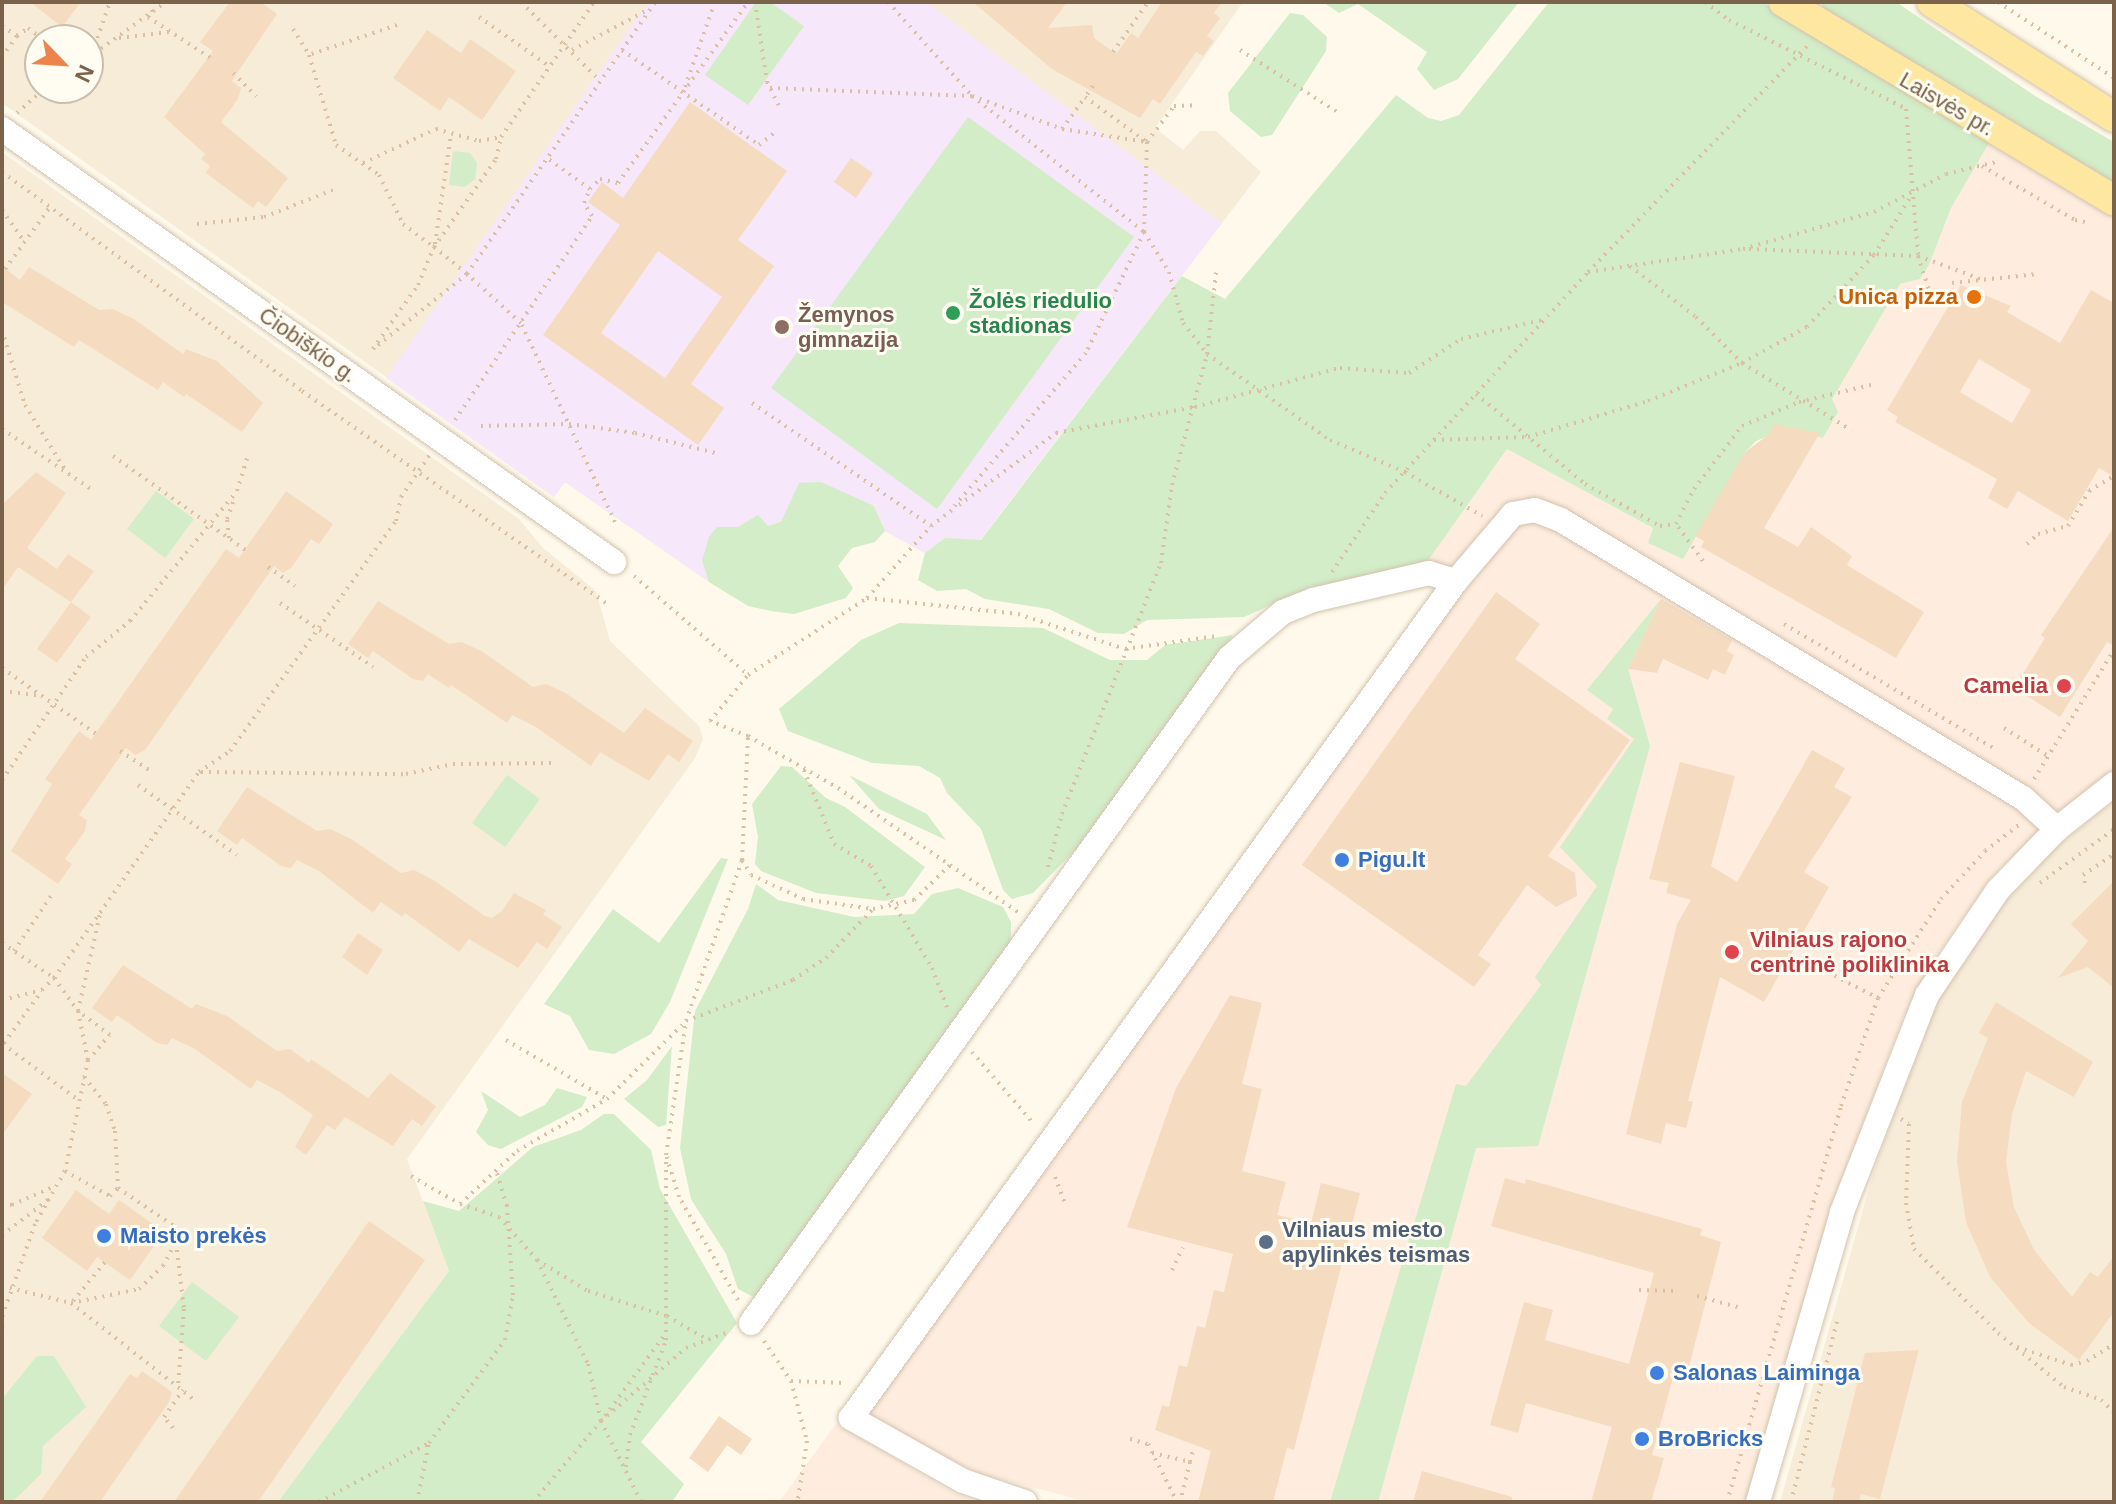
<!DOCTYPE html>
<html>
<head>
<meta charset="utf-8">
<style>
	body { margin:0 }
	#map { position:relative; width:2116px; height:1504px; overflow:hidden; background:#fef9eb; font-family:Helvetica,sans-serif }
	div>[style] { position:absolute }
	[style*='--x'] { left:calc(var(--x)*1px); top:calc(var(--y)*1px); width:calc(var(--w)*1px); rotate:calc(var(--a)*1deg) }
	.residential>* { inset:0; background:#f6ecd8 }
	.commercial>* { inset:0; background:#feecde }
	.education>* { inset:0; background:#f6e7fa }
	.green>* { inset:0; background:#d2edc7 }
	.building>* { inset:0; background:#f5dcc1 }
	.path>* { height:4px; margin-top:-2px; transform-origin:0; background:repeating-linear-gradient(90deg,#dbc0a3 0 2px,transparent 0 8px) }
	.roads { filter:drop-shadow(0 0 2px #d2c2ae) drop-shadow(0 0 2px #d2c2ae) }
	.minor>* { height:24px; margin:-12px; padding:0 12px; transform-origin:12px; border-radius:12px; background:#fff }
	.major>* { height:30px; margin:-15px; padding:0 15px; transform-origin:15px; border-radius:15px; background:#fee7a1 }
	.dots>* { width:22px; height:22px; translate:-50% -50%; box-sizing:border-box; border:4px solid #fffcf2; border-radius:50% }
	span { translate:-50% -50%; white-space:nowrap; text-align:center; line-height:1.15; -webkit-text-stroke:6px #fffcf2; paint-order:stroke }
	.street-label { font-size:22px; color:#7b624b }
	.food-label { font-size:22px; color:#c56008; font-weight:700 }
	.right { translate:-100% -50%; text-align:right }
	.leisure-label { font-size:22px; color:#27864d; font-weight:700 }
	.left { translate:0 -50%; text-align:left }
	.education-label { font-size:22px; color:#785e54; font-weight:700 }
	.health-label { font-size:22px; color:#be3a42; font-weight:700 }
	.shop-label { font-size:22px; color:#366cbe; font-weight:700 }
	.service-label { font-size:22px; color:#4e5e75; font-weight:700 }
	.frame { position:absolute; inset:0; border:4px solid #7b624b; pointer-events:none }
	.north { position:absolute; left:24px; top:24px; width:80px; height:80px; box-sizing:border-box; background:#fffcf2; border:2px solid #cabeaf; border-radius:50%; rotate:115deg; font-size:22px; font-weight:700; line-height:32px; text-align:center; color:#7b624b }
	.north::after { content:''; display:block; margin:auto; width:28px; height:36px; background:#ec844b; clip-path:polygon(50% 0,100% 100%,50% 72%,0 100%) }
</style>
</head>
<body>
<div id="map">
	<div class="residential">
		<i style="clip-path:polygon(evenodd,2px 2px,1243px 2px,1155px 128px,1183px 150px,1200px 131px,1216px 131px,1261px 172px,980px 540px,945px 538px,925px 553px,885px 531px,874px 505px,702px 561px,709px 582px,565px 482px,554px 497px,2px 103px,2px 2px,40px 40px,88px 40px,88px 88px,40px 88px,40px 40px)"></i>
		<i style="clip-path:polygon(2px 152px,519px 519px,543px 548px,596px 591px,610px 641px,699px 726px,703px 739px,695px 758px,407px 1159px,449px 1271px,278px 1502px,2px 1502px)"></i>
		<i style="clip-path:polygon(2114px 801px,2114px 1502px,1780px 1502px,1873px 1174px,1930px 1014px,1974px 939px,2004px 903px,2060px 844px)"></i>
	</div>
	<div class="commercial">
		<i style="clip-path:polygon(1989px 143px,2114px 217px,2114px 773px,2059px 811px,1993px 875px,1937px 954px,1903px 1018px,1866px 1115px,1748px 1502px,1089px 1502px,981px 1474px,915px 1443px,851px 1403px,1435px 590px,1427px 562px,1507px 449px,1653px 528px,1695px 536px,1745px 452px,1768px 435px,1774px 424px,1823px 438px,1838px 412px,1831px 399px,1900px 284px,1920px 279px,1929px 265px,1951px 208px)"></i>
		<i style="clip-path:polygon(836px 1424px,953px 1493px,980px 1502px,779px 1502px)"></i>
	</div>
	<div class="education">
		<i style="clip-path:polygon(648px 2px,926px 2px,1222px 223px,980px 540px,945px 538px,925px 553px,885px 531px,874px 505px,852px 496px,768px 526px,758px 516px,738px 527px,717px 527px,709px 537px,702px 561px,709px 582px,565px 482px,554px 497px,386px 378px)"></i>
	</div>
	<div class="green">
		<i style="clip-path:polygon(756px 2px,770px 2px,804px 26px,748px 105px,705px 75px)"></i>
		<i style="clip-path:polygon(1323px 2px,1519px 2px,1458px 79px,1434px 90px,1417px 69px,1427px 52px,1358px 4px,1339px 13px)"></i>
		<i style="clip-path:polygon(1549px 2px,1762px 2px,1989px 143px,1951px 208px,1929px 265px,1920px 279px,1900px 284px,1832px 399px,1838px 412px,1823px 438px,1785px 429px,1756px 441px,1745px 452px,1683px 559px,1648px 543px,1653px 528px,1507px 449px,1427px 562px,1291px 596px,1244px 617px,1147px 620px,1124px 634px,1098px 633px,1049px 609px,985px 599px,966px 589px,937px 591px,918px 580px,925px 553px,945px 538px,981px 540px,1182px 276px,1225px 299px,1396px 95px,1428px 118px,1441px 121px,1459px 115px)"></i>
		<i style="clip-path:polygon(1822px 2px,1896px 2px,2035px 96px,2114px 142px,2114px 185px,1823px 8px)"></i>
		<i style="clip-path:polygon(1290px 13px,1303px 15px,1327px 37px,1326px 51px,1272px 135px,1261px 137px,1230px 111px,1228px 93px)"></i>
		<i style="clip-path:polygon(968px 117px,1134px 237px,937px 509px,771px 388px)"></i>
		<i style="clip-path:polygon(453px 151px,470px 153px,477px 163px,475px 179px,465px 187px,449px 185px)"></i>
		<i style="clip-path:polygon(821px 482px,874px 506px,885px 531px,875px 542px,852px 548px,838px 566px,853px 588px,846px 598px,794px 614px,771px 611px,748px 606px,709px 582px,702px 561px,709px 537px,717px 527px,738px 527px,758px 515px,768px 526px,781px 522px,799px 483px)"></i>
		<i style="clip-path:polygon(156px 491px,194px 519px,165px 558px,127px 529px)"></i>
		<i style="clip-path:polygon(1661px 599px,1628px 669px,1650px 746px,1538px 1146px,1476px 1148px,1378px 1502px,1330px 1502px,1456px 1084px,1466px 1086px,1541px 985px,1535px 977px,1597px 886px,1560px 847px,1634px 739px,1607px 719px,1613px 709px,1587px 690px)"></i>
		<i style="clip-path:polygon(899px 623px,1043px 628px,1110px 660px,1147px 660px,1165px 645px,1233px 635px,1094px 831px,1033px 893px,1012px 899px,1003px 890px,981px 829px,947px 793px,940px 778px,919px 766px,872px 763px,788px 731px,779px 709px,861px 640px)"></i>
		<i style="clip-path:polygon(781px 766px,792px 767px,826px 798px,845px 807px,925px 867px,904px 896px,885px 901px,816px 893px,761px 871px,755px 864px,758px 837px,752px 804px)"></i>
		<i style="clip-path:polygon(507px 775px,540px 799px,505px 847px,472px 823px)"></i>
		<i style="clip-path:polygon(849px 775px,927px 814px,946px 840px,879px 809px)"></i>
		<i style="clip-path:polygon(721px 858px,728px 859px,670px 1002px,651px 1034px,614px 1054px,589px 1050px,570px 1016px,544px 1004px,613px 909px,659px 943px)"></i>
		<i style="clip-path:polygon(756px 884px,778px 900px,854px 917px,914px 914px,932px 894px,958px 888px,1003px 907px,1011px 922px,1011px 940px,932px 1061px,761px 1301px,738px 1289px,726px 1254px,691px 1199px,680px 1148px,695px 1011px,748px 909px)"></i>
		<i style="clip-path:polygon(672px 1046px,666px 1125px,658px 1127px,624px 1099px,647px 1080px)"></i>
		<i style="clip-path:polygon(557px 1088px,587px 1097px,582px 1107px,501px 1149px,488px 1145px,476px 1132px,488px 1110px,481px 1091px,520px 1117px,545px 1105px)"></i>
		<i style="clip-path:polygon(604px 1114px,614px 1114px,651px 1150px,660px 1189px,737px 1323px,641px 1442px,684px 1484px,672px 1502px,278px 1502px,449px 1271px,423px 1201px,459px 1211px,533px 1147px,581px 1130px)"></i>
		<i style="clip-path:polygon(192px 1282px,239px 1317px,206px 1361px,159px 1326px)"></i>
		<i style="clip-path:polygon(37px 1356px,54px 1356px,86px 1407px,43px 1446px,41px 1474px,12px 1502px,2px 1502px,2px 1399px)"></i>
	</div>
	<div class="building">
		<i style="clip-path:polygon(30px 2px,81px 2px,62px 27px)"></i>
		<i style="clip-path:polygon(230px 2px,261px 2px,277px 14px,232px 81px,241px 88px,238px 99px,221px 122px,288px 178px,266px 207px,258px 201px,253px 208px,206px 173px,210px 166px,201px 159px,205px 154px,164px 117px,213px 51px,200px 42px)"></i>
		<i style="clip-path:polygon(973px 2px,1067px 2px,1048px 28px,1092px 25px,1094px 38px,1116px 54px,1131px 33px,1138px 38px,1162px 2px,1222px 2px,1214px 13px,1220px 18px,1207px 36px,1214px 41px,1203px 56px,1196px 52px,1160px 104px,1153px 99px,1140px 118px,1052px 69px)"></i>
		<i style="clip-path:polygon(427px 30px,461px 53px,470px 39px,516px 71px,482px 120px,449px 97px,440px 111px,393px 78px)"></i>
		<i style="clip-path:polygon(evenodd,690px 102px,787px 171px,738px 240px,774px 266px,691px 384px,724px 408px,698px 445px,543px 335px,620px 225px,588px 202px,602px 182px,623px 198px,690px 102px,658px 251px,722px 297px,665px 378px,601px 333px,658px 251px)"></i>
		<i style="clip-path:polygon(851px 158px,873px 173px,856px 198px,834px 182px)"></i>
		<i style="clip-path:polygon(2px 266px,20px 280px,29px 267px,99px 310px,113px 309px,134px 319px,183px 354px,186px 349px,217px 361px,263px 403px,242px 432px,186px 394px,184px 397px,163px 382px,158px 390px,79px 340px,74px 347px,2px 302px)"></i>
		<i style="clip-path:polygon(evenodd,1961px 285px,2011px 306px,2007px 312px,2060px 343px,2091px 290px,2114px 303px,2114px 477px,2099px 468px,2068px 521px,2018px 491px,2007px 509px,1988px 498px,1997px 479px,1895px 422px,1898px 417px,1887px 410px,1961px 285px,1979px 359px,2031px 390px,2012px 423px,1960px 392px,1979px 359px)"></i>
		<i style="clip-path:polygon(1774px 424px,1820px 433px,1764px 528px,1798px 547px,1811px 527px,1852px 556px,1847px 565px,1924px 612px,1896px 658px,1701px 547px,1704px 541px,1695px 536px,1745px 452px,1768px 435px)"></i>
		<i style="clip-path:polygon(36px 472px,66px 493px,27px 548px,57px 569px,68px 554px,94px 571px,71px 602px,18px 567px,2px 590px,2px 505px)"></i>
		<i style="clip-path:polygon(286px 491px,333px 524px,319px 544px,311px 539px,292px 567px,283px 573px,274px 566px,145px 750px,135px 755px,126px 748px,79px 815px,87px 820px,85px 831px,65px 859px,72px 864px,58px 884px,11px 851px,52px 784px,45px 779px,79px 731px,91px 740px,226px 549px,239px 558px)"></i>
		<i style="clip-path:polygon(2114px 527px,2114px 646px,2107px 642px,2060px 717px,2014px 688px,2045px 638px,2041px 635px)"></i>
		<i style="clip-path:polygon(1496px 592px,1540px 624px,1515px 659px,1630px 740px,1548px 856px,1575px 873px,1577px 896px,1556px 907px,1527px 885px,1478px 955px,1491px 964px,1474px 987px,1302px 865px)"></i>
		<i style="clip-path:polygon(1661px 599px,1732px 640px,1727px 651px,1734px 655px,1725px 675px,1713px 669px,1708px 680px,1663px 659px,1657px 673px,1628px 669px)"></i>
		<i style="clip-path:polygon(378px 601px,449px 644px,462px 642px,483px 652px,533px 687px,546px 684px,567px 694px,624px 733px,645px 708px,693px 741px,679px 762px,668px 754px,649px 781px,600px 752px,591px 766px,536px 727px,512px 715px,507px 723px,451px 685px,449px 688px,428px 674px,423px 681px,413px 679px,373px 651px,368px 658px,348px 644px)"></i>
		<i style="clip-path:polygon(71px 602px,91px 617px,57px 663px,37px 649px)"></i>
		<i style="clip-path:polygon(1812px 750px,1845px 768px,1834px 787px,1852px 797px,1804px 872px,1829px 887px,1764px 1002px,1720px 977px,1688px 1101px,1693px 1102px,1686px 1128px,1666px 1123px,1661px 1144px,1626px 1134px,1677px 924px,1691px 900px,1666px 893px,1669px 883px,1649px 879px,1680px 762px,1735px 776px,1711px 866px,1737px 882px)"></i>
		<i style="clip-path:polygon(247px 787px,317px 831px,330px 829px,351px 839px,401px 873px,414px 870px,435px 881px,485px 916px,492px 918px,502px 911px,514px 893px,546px 910px,543px 914px,562px 927px,547px 949px,537px 942px,518px 968px,469px 939px,459px 952px,405px 913px,402px 917px,381px 902px,373px 913px,319px 871px,297px 860px,291px 868px,281px 866px,242px 838px,237px 845px,217px 831px)"></i>
		<i style="clip-path:polygon(2114px 881px,2114px 988px,2088px 967px,2058px 978px,2088px 941px,2071px 924px)"></i>
		<i style="clip-path:polygon(358px 933px,383px 950px,367px 975px,342px 957px)"></i>
		<i style="clip-path:polygon(123px 965px,192px 1009px,196px 1004px,227px 1016px,277px 1051px,290px 1049px,309px 1063px,311px 1059px,368px 1098px,390px 1073px,436px 1106px,422px 1126px,412px 1119px,393px 1146px,345px 1117px,335px 1130px,327px 1125px,306px 1155px,295px 1147px,313px 1115px,280px 1092px,257px 1080px,251px 1089px,195px 1049px,172px 1038px,167px 1045px,157px 1043px,117px 1015px,112px 1022px,92px 1008px)"></i>
		<i style="clip-path:polygon(1230px 995px,1262px 1003px,1242px 1084px,1262px 1089px,1242px 1171px,1286px 1182px,1277px 1215px,1311px 1223px,1321px 1183px,1360px 1193px,1294px 1450px,1287px 1448px,1273px 1502px,1198px 1502px,1211px 1451px,1155px 1430px,1162px 1405px,1169px 1407px,1179px 1365px,1187px 1367px,1197px 1326px,1205px 1328px,1214px 1290px,1224px 1292px,1233px 1254px,1127px 1227px,1176px 1088px)"></i>
		<i style="clip-path:polygon(1996px 1002px,2093px 1062px,2074px 1097px,2026px 1071px,2012px 1114px,2006px 1162px,2014px 1207px,2034px 1250px,2072px 1297px,2090px 1272px,2098px 1277px,2114px 1256px,2114px 1312px,2079px 1360px,2029px 1323px,1990px 1277px,1966px 1222px,1957px 1162px,1962px 1102px,1988px 1038px,1979px 1033px)"></i>
		<i style="clip-path:polygon(2px 1073px,32px 1094px,2px 1135px)"></i>
		<i style="clip-path:polygon(1505px 1178px,1525px 1184px,1526px 1179px,1702px 1229px,1700px 1235px,1721px 1242px,1689px 1367px,1677px 1363px,1652px 1455px,1664px 1458px,1651px 1502px,1591px 1502px,1612px 1427px,1526px 1403px,1518px 1433px,1490px 1425px,1524px 1302px,1553px 1310px,1545px 1340px,1629px 1364px,1654px 1273px,1491px 1226px)"></i>
		<i style="clip-path:polygon(76px 1190px,109px 1214px,119px 1200px,164px 1232px,130px 1280px,97px 1257px,87px 1271px,42px 1238px)"></i>
		<i style="clip-path:polygon(369px 1221px,425px 1260px,258px 1502px,174px 1502px)"></i>
		<i style="clip-path:polygon(1919px 1350px,1880px 1499px,1861px 1494px,1859px 1502px,1832px 1502px,1835px 1488px,1831px 1487px,1865px 1353px)"></i>
		<i style="clip-path:polygon(142px 1371px,172px 1392px,169px 1402px,100px 1502px,40px 1502px,130px 1374px,137px 1378px)"></i>
		<i style="clip-path:polygon(719px 1416px,752px 1439px,741px 1455px,727px 1445px,708px 1472px,689px 1458px)"></i>
		<i style="clip-path:polygon(1422px 1471px,1512px 1497px,1512px 1502px,1413px 1502px)"></i>
	</div>
	<div class="path">
		<i style="--x:150;--y:2;--w:11;--a:75"></i>
		<i style="--x:521;--y:2;--w:112;--a:45"></i>
		<i style="--x:755;--y:2;--w:81;--a:81.5"></i>
		<i style="--x:767;--y:82;--w:29;--a:63"></i>
		<i style="--x:888;--y:2;--w:126;--a:48.2"></i>
		<i style="--x:972;--y:96;--w:96;--a:20.1"></i>
		<i style="--x:1062;--y:129;--w:39;--a:-54"></i>
		<i style="--x:1705;--y:2;--w:30;--a:37"></i>
		<i style="--x:1729;--y:20;--w:199;--a:26.6"></i>
		<i style="--x:1998;--y:2;--w:139;--a:33.2"></i>
		<i style="--x:148;--y:17;--w:77;--a:33.3"></i>
		<i style="--x:479;--y:17;--w:85;--a:35"></i>
		<i style="--x:397;--y:25;--w:93;--a:161.2"></i>
		<i style="--x:309;--y:55;--w:94;--a:73.3"></i>
		<i style="--x:336;--y:145;--w:52;--a:34.9"></i>
		<i style="--x:379;--y:175;--w:55;--a:63.9"></i>
		<i style="--x:403;--y:224;--w:39;--a:37"></i>
		<i style="--x:434;--y:247;--w:43;--a:39.3"></i>
		<i style="--x:467;--y:274;--w:120;--a:141.4"></i>
		<i style="--x:373;--y:349;--w:78;--a:-54.9"></i>
		<i style="--x:418;--y:285;--w:41;--a:-67.2"></i>
		<i style="--x:434;--y:247;--w:108;--a:-54.8"></i>
		<i style="--x:496;--y:159;--w:23;--a:-77"></i>
		<i style="--x:2;--y:26;--w:18;--a:34"></i>
		<i style="--x:17;--y:36;--w:26;--a:126"></i>
		<i style="--x:293;--y:29;--w:31;--a:58"></i>
		<i style="--x:17;--y:36;--w:14;--a:-36"></i>
		<i style="--x:28;--y:28;--w:20;--a:37"></i>
		<i style="--x:119;--y:38;--w:50;--a:-6.8"></i>
		<i style="--x:572;--y:50;--w:87;--a:-28"></i>
		<i style="--x:622;--y:50;--w:167;--a:34.7"></i>
		<i style="--x:759;--y:145;--w:23;--a:-38"></i>
		<i style="--x:1240;--y:50;--w:117;--a:32.5"></i>
		<i style="--x:1113;--y:52;--w:61;--a:-55"></i>
		<i style="--x:92;--y:53;--w:54;--a:-70.6"></i>
		<i style="--x:88;--y:58;--w:96;--a:-35.7"></i>
		<i style="--x:233;--y:73;--w:33;--a:45"></i>
		<i style="--x:1093;--y:86;--w:14;--a:126"></i>
		<i style="--x:1085;--y:97;--w:77;--a:36"></i>
		<i style="--x:1147;--y:142;--w:45;--a:-53.1"></i>
		<i style="--x:1174;--y:106;--w:24;--a:-2"></i>
		<i style="--x:685;--y:87;--w:90;--a:-70.6"></i>
		<i style="--x:770;--y:88;--w:202;--a:2.3"></i>
		<i style="--x:972;--y:96;--w:219;--a:38.3"></i>
		<i style="--x:1144;--y:232;--w:134;--a:115.6"></i>
		<i style="--x:1086;--y:353;--w:207;--a:130.7"></i>
		<i style="--x:1906;--y:109;--w:147;--a:85.3"></i>
		<i style="--x:1918;--y:256;--w:39;--a:72"></i>
		<i style="--x:17;--y:113;--w:38;--a:-42"></i>
		<i style="--x:1062;--y:129;--w:86;--a:8.7"></i>
		<i style="--x:1147;--y:142;--w:90;--a:91.9"></i>
		<i style="--x:1144;--y:232;--w:47;--a:58"></i>
		<i style="--x:1169;--y:272;--w:53;--a:74.6"></i>
		<i style="--x:1183;--y:323;--w:39;--a:52"></i>
		<i style="--x:1207;--y:354;--w:150;--a:35"></i>
		<i style="--x:1330;--y:440;--w:82;--a:23.1"></i>
		<i style="--x:1405;--y:472;--w:89;--a:29.7"></i>
		<i style="--x:363;--y:163;--w:81;--a:-25"></i>
		<i style="--x:436;--y:129;--w:45;--a:15.6"></i>
		<i style="--x:479;--y:141;--w:22;--a:-10"></i>
		<i style="--x:501;--y:137;--w:164;--a:-55.4"></i>
		<i style="--x:1982;--y:166;--w:108;--a:30.1"></i>
		<i style="--x:2075;--y:220;--w:14;--a:12"></i>
		<i style="--x:2;--y:172;--w:371;--a:36.1"></i>
		<i style="--x:302;--y:391;--w:374;--a:34.9"></i>
		<i style="--x:590;--y:189;--w:14;--a:-45"></i>
		<i style="--x:600;--y:179;--w:18;--a:13"></i>
		<i style="--x:618;--y:183;--w:223;--a:-54.3"></i>
		<i style="--x:2;--y:210;--w:39;--a:55"></i>
		<i style="--x:197;--y:224;--w:67;--a:-6"></i>
		<i style="--x:264;--y:217;--w:74;--a:-21.4"></i>
		<i style="--x:435;--y:244;--w:111;--a:-81.7"></i>
		<i style="--x:1749;--y:249;--w:169;--a:2.4"></i>
		<i style="--x:1918;--y:256;--w:67;--a:20.1"></i>
		<i style="--x:1630;--y:266;--w:83;--a:37.7"></i>
		<i style="--x:1696;--y:317;--w:65;--a:45"></i>
		<i style="--x:1742;--y:363;--w:128;--a:31.6"></i>
		<i style="--x:5;--y:269;--w:77;--a:-54"></i>
		<i style="--x:1588;--y:272;--w:157;--a:-8.4"></i>
		<i style="--x:1743;--y:249;--w:136;--a:-15.8"></i>
		<i style="--x:1874;--y:212;--w:81;--a:-27.8"></i>
		<i style="--x:1946;--y:174;--w:51;--a:-13.5"></i>
		<i style="--x:1952;--y:283;--w:86;--a:-6"></i>
		<i style="--x:2;--y:330;--w:78;--a:73"></i>
		<i style="--x:25;--y:405;--w:80;--a:58.3"></i>
		<i style="--x:1476;--y:394;--w:141;--a:39.5"></i>
		<i style="--x:1585;--y:484;--w:86;--a:29.2"></i>
		<i style="--x:1660;--y:526;--w:16;--a:-7"></i>
		<i style="--x:752;--y:403;--w:217;--a:34.5"></i>
		<i style="--x:455;--y:420;--w:246;--a:-56.1"></i>
		<i style="--x:592;--y:216;--w:15;--a:-122"></i>
		<i style="--x:584;--y:203;--w:15;--a:-67"></i>
		<i style="--x:590;--y:189;--w:53;--a:-144.2"></i>
		<i style="--x:481;--y:426;--w:88;--a:-1.3"></i>
		<i style="--x:569;--y:424;--w:67;--a:7.8"></i>
		<i style="--x:635;--y:433;--w:87;--a:14"></i>
		<i style="--x:2;--y:429;--w:107;--a:34"></i>
		<i style="--x:1434;--y:440;--w:94;--a:-1.8"></i>
		<i style="--x:1528;--y:437;--w:125;--a:-16.7"></i>
		<i style="--x:1648;--y:401;--w:101;--a:-22"></i>
		<i style="--x:1742;--y:363;--w:74;--a:-29"></i>
		<i style="--x:1807;--y:327;--w:98;--a:-47.1"></i>
		<i style="--x:1874;--y:255;--w:70;--a:-57.9"></i>
		<i style="--x:113;--y:456;--w:166;--a:35.4"></i>
		<i style="--x:959;--y:505;--w:121;--a:-36.6"></i>
		<i style="--x:1056;--y:433;--w:141;--a:-10.6"></i>
		<i style="--x:1195;--y:407;--w:150;--a:-15.1"></i>
		<i style="--x:1340;--y:368;--w:69;--a:4.1"></i>
		<i style="--x:1409;--y:373;--w:62;--a:-33.2"></i>
		<i style="--x:1461;--y:339;--w:83;--a:-13.2"></i>
		<i style="--x:615;--y:522;--w:220;--a:-115.3"></i>
		<i style="--x:521;--y:323;--w:73;--a:-137.8"></i>
		<i style="--x:467;--y:274;--w:331;--a:-55.3"></i>
		<i style="--x:229;--y:538;--w:19;--a:-96"></i>
		<i style="--x:227;--y:519;--w:23;--a:-70"></i>
		<i style="--x:2027;--y:544;--w:15;--a:-42"></i>
		<i style="--x:2038;--y:534;--w:31;--a:-15"></i>
		<i style="--x:2068;--y:526;--w:41;--a:-59"></i>
		<i style="--x:2089;--y:491;--w:29;--a:-31"></i>
		<i style="--x:1703;--y:561;--w:46;--a:-126.1"></i>
		<i style="--x:1676;--y:524;--w:39;--a:-63"></i>
		<i style="--x:1694;--y:489;--w:79;--a:-52.7"></i>
		<i style="--x:1742;--y:426;--w:62;--a:-22.8"></i>
		<i style="--x:1799;--y:402;--w:74;--a:-13.3"></i>
		<i style="--x:268;--y:567;--w:33;--a:35"></i>
		<i style="--x:1332;--y:572;--w:95;--a:-56.1"></i>
		<i style="--x:1385;--y:493;--w:300;--a:-47.4"></i>
		<i style="--x:1588;--y:272;--w:316;--a:-45.9"></i>
		<i style="--x:634;--y:576;--w:151;--a:41"></i>
		<i style="--x:748;--y:675;--w:142;--a:-32.9"></i>
		<i style="--x:867;--y:598;--w:152;--a:6"></i>
		<i style="--x:1018;--y:614;--w:113;--a:18.1"></i>
		<i style="--x:1125;--y:649;--w:93;--a:-8"></i>
		<i style="--x:867;--y:598;--w:96;--a:-48.4"></i>
		<i style="--x:931;--y:526;--w:26;--a:-37"></i>
		<i style="--x:280;--y:603;--w:113;--a:34.5"></i>
		<i style="--x:1784;--y:624;--w:242;--a:30.6"></i>
		<i style="--x:2;--y:668;--w:118;--a:35"></i>
		<i style="--x:1993;--y:684;--w:13;--a:27"></i>
		<i style="--x:2;--y:691;--w:35;--a:7"></i>
		<i style="--x:2004;--y:728;--w:52;--a:32.5"></i>
		<i style="--x:748;--y:736;--w:104;--a:30"></i>
		<i style="--x:838;--y:788;--w:220;--a:34.6"></i>
		<i style="--x:120;--y:751;--w:35;--a:33"></i>
		<i style="--x:804;--y:770;--w:80;--a:67.9"></i>
		<i style="--x:834;--y:844;--w:43;--a:30.7"></i>
		<i style="--x:871;--y:866;--w:119;--a:59.1"></i>
		<i style="--x:932;--y:968;--w:45;--a:69.1"></i>
		<i style="--x:201;--y:772;--w:205;--a:0.6"></i>
		<i style="--x:406;--y:774;--w:48;--a:-12"></i>
		<i style="--x:453;--y:764;--w:100;--a:-0.6"></i>
		<i style="--x:2034;--y:779;--w:152;--a:-58.2"></i>
		<i style="--x:2;--y:780;--w:149;--a:-55.7"></i>
		<i style="--x:86;--y:657;--w:57;--a:-39.3"></i>
		<i style="--x:130;--y:621;--w:168;--a:-50.5"></i>
		<i style="--x:237;--y:491;--w:37;--a:-73"></i>
		<i style="--x:138;--y:785;--w:121;--a:35.3"></i>
		<i style="--x:742;--y:860;--w:17;--a:59"></i>
		<i style="--x:751;--y:875;--w:57;--a:24.8"></i>
		<i style="--x:803;--y:899;--w:71;--a:8.1"></i>
		<i style="--x:1048;--y:867;--w:55;--a:-75.2"></i>
		<i style="--x:1062;--y:814;--w:270;--a:-68.5"></i>
		<i style="--x:1161;--y:563;--w:79;--a:-82"></i>
		<i style="--x:1172;--y:485;--w:136;--a:-75"></i>
		<i style="--x:1207;--y:354;--w:82;--a:-83.7"></i>
		<i style="--x:2040;--y:883;--w:92;--a:-36.1"></i>
		<i style="--x:2085;--y:883;--w:8;--a:-104"></i>
		<i style="--x:2083;--y:875;--w:37;--a:-34"></i>
		<i style="--x:2;--y:943;--w:63;--a:33.9"></i>
		<i style="--x:54;--y:978;--w:252;--a:-54.9"></i>
		<i style="--x:199;--y:772;--w:37;--a:-34"></i>
		<i style="--x:230;--y:751;--w:284;--a:-54.2"></i>
		<i style="--x:396;--y:521;--w:25;--a:-78"></i>
		<i style="--x:401;--y:497;--w:50;--a:-55.7"></i>
		<i style="--x:14;--y:951;--w:66;--a:-56.1"></i>
		<i style="--x:1813;--y:965;--w:73;--a:26.9"></i>
		<i style="--x:2;--y:1000;--w:41;--a:-14"></i>
		<i style="--x:42;--y:990;--w:17;--a:-45"></i>
		<i style="--x:54;--y:978;--w:41;--a:54"></i>
		<i style="--x:78;--y:1011;--w:50;--a:78.5"></i>
		<i style="--x:88;--y:1060;--w:113;--a:101.7"></i>
		<i style="--x:65;--y:1171;--w:61;--a:119.5"></i>
		<i style="--x:35;--y:1224;--w:99;--a:109.5"></i>
		<i style="--x:506;--y:1040;--w:117;--a:30.3"></i>
		<i style="--x:4;--y:1043;--w:63;--a:-54"></i>
		<i style="--x:3;--y:1044;--w:94;--a:36.7"></i>
		<i style="--x:972;--y:1052;--w:95;--a:49.3"></i>
		<i style="--x:88;--y:1060;--w:33;--a:-49"></i>
		<i style="--x:110;--y:1035;--w:40;--a:-143"></i>
		<i style="--x:78;--y:1011;--w:99;--a:-77.2"></i>
		<i style="--x:84;--y:1077;--w:35;--a:51"></i>
		<i style="--x:106;--y:1104;--w:28;--a:72"></i>
		<i style="--x:115;--y:1131;--w:57;--a:87"></i>
		<i style="--x:1901;--y:1119;--w:9;--a:32"></i>
		<i style="--x:1909;--y:1124;--w:79;--a:92.2"></i>
		<i style="--x:1906;--y:1203;--w:47;--a:80.1"></i>
		<i style="--x:1914;--y:1249;--w:119;--a:45"></i>
		<i style="--x:1998;--y:1333;--w:85;--a:39.3"></i>
		<i style="--x:2064;--y:1387;--w:39;--a:19"></i>
		<i style="--x:2101;--y:1400;--w:18;--a:43"></i>
		<i style="--x:65;--y:1171;--w:51;--a:29.1"></i>
		<i style="--x:110;--y:1196;--w:11;--a:-45"></i>
		<i style="--x:118;--y:1188;--w:68;--a:34.2"></i>
		<i style="--x:174;--y:1226;--w:84;--a:83.1"></i>
		<i style="--x:184;--y:1309;--w:77;--a:94.5"></i>
		<i style="--x:411;--y:1176;--w:56;--a:29.7"></i>
		<i style="--x:460;--y:1204;--w:78;--a:-42.9"></i>
		<i style="--x:517;--y:1151;--w:104;--a:-30"></i>
		<i style="--x:607;--y:1099;--w:111;--a:-44.6"></i>
		<i style="--x:686;--y:1021;--w:115;--a:-21"></i>
		<i style="--x:793;--y:980;--w:40;--a:-34"></i>
		<i style="--x:826;--y:958;--w:68;--a:-46.2"></i>
		<i style="--x:873;--y:909;--w:42;--a:-12.4"></i>
		<i style="--x:914;--y:900;--w:50;--a:-44.2"></i>
		<i style="--x:1055;--y:1177;--w:26;--a:69"></i>
		<i style="--x:2;--y:1204;--w:10;--a:6"></i>
		<i style="--x:12;--y:1205;--w:47;--a:-23.8"></i>
		<i style="--x:460;--y:1204;--w:41;--a:18.4"></i>
		<i style="--x:499;--y:1217;--w:57;--a:48.5"></i>
		<i style="--x:537;--y:1260;--w:116;--a:63.9"></i>
		<i style="--x:588;--y:1364;--w:58;--a:77.2"></i>
		<i style="--x:601;--y:1421;--w:90;--a:63.7"></i>
		<i style="--x:2;--y:1235;--w:58;--a:-37.3"></i>
		<i style="--x:537;--y:1260;--w:60;--a:31.3"></i>
		<i style="--x:588;--y:1291;--w:83;--a:17.6"></i>
		<i style="--x:667;--y:1316;--w:48;--a:30.3"></i>
		<i style="--x:1172;--y:1270;--w:25;--a:-64"></i>
		<i style="--x:2;--y:1286;--w:71;--a:13.8"></i>
		<i style="--x:71;--y:1303;--w:160;--a:38.2"></i>
		<i style="--x:1639;--y:1290;--w:40;--a:1.4"></i>
		<i style="--x:1697;--y:1296;--w:46;--a:15.3"></i>
		<i style="--x:738;--y:1300;--w:119;--a:-119.8"></i>
		<i style="--x:679;--y:1197;--w:44;--a:-107.2"></i>
		<i style="--x:666;--y:1155;--w:135;--a:-81.5"></i>
		<i style="--x:686;--y:1021;--w:170;--a:-70.8"></i>
		<i style="--x:742;--y:860;--w:124;--a:-87.2"></i>
		<i style="--x:748;--y:736;--w:41;--a:-158.5"></i>
		<i style="--x:710;--y:721;--w:60;--a:-50.4"></i>
		<i style="--x:73;--y:1301;--w:50;--a:-50.6"></i>
		<i style="--x:71;--y:1303;--w:69;--a:-11.6"></i>
		<i style="--x:139;--y:1289;--w:33;--a:-44"></i>
		<i style="--x:163;--y:1266;--w:27;--a:-62"></i>
		<i style="--x:2;--y:1327;--w:8;--a:40"></i>
		<i style="--x:764;--y:1341;--w:48;--a:56"></i>
		<i style="--x:791;--y:1381;--w:55;--a:2.1"></i>
		<i style="--x:2017;--y:1347;--w:57;--a:18.4"></i>
		<i style="--x:2071;--y:1365;--w:16;--a:-14"></i>
		<i style="--x:2087;--y:1361;--w:32;--a:-32"></i>
		<i style="--x:791;--y:1381;--w:62;--a:75.1"></i>
		<i style="--x:807;--y:1441;--w:59;--a:98.8"></i>
		<i style="--x:605;--y:1416;--w:103;--a:-53.7"></i>
		<i style="--x:173;--y:1428;--w:14;--a:-129"></i>
		<i style="--x:164;--y:1417;--w:33;--a:-55"></i>
		<i style="--x:1130;--y:1439;--w:19;--a:16"></i>
		<i style="--x:1148;--y:1444;--w:65;--a:63.4"></i>
		<i style="--x:1152;--y:1453;--w:39;--a:13"></i>
		<i style="--x:1190;--y:1462;--w:41;--a:104"></i>
		<i style="--x:1190;--y:1462;--w:12;--a:-76"></i>
		<i style="--x:626;--y:1467;--w:32;--a:-83"></i>
		<i style="--x:630;--y:1435;--w:102;--a:-69.2"></i>
		<i style="--x:666;--y:1340;--w:181;--a:-90"></i>
		<i style="--x:319;--y:1502;--w:125;--a:-28.2"></i>
		<i style="--x:417;--y:1502;--w:60;--a:-78.5"></i>
		<i style="--x:429;--y:1443;--w:128;--a:-53.6"></i>
		<i style="--x:505;--y:1340;--w:46;--a:-79.9"></i>
		<i style="--x:513;--y:1295;--w:89;--a:-93.9"></i>
		<i style="--x:507;--y:1206;--w:38;--a:-107"></i>
		<i style="--x:533;--y:1502;--w:106;--a:-50"></i>
		<i style="--x:601;--y:1421;--w:112;--a:-40.7"></i>
		<i style="--x:686;--y:1348;--w:48;--a:-20.7"></i>
		<i style="--x:1727;--y:1502;--w:412;--a:-73.9"></i>
		<i style="--x:1841;--y:1106;--w:114;--a:-71.1"></i>
		<i style="--x:1878;--y:998;--w:117;--a:-57.5"></i>
		<i style="--x:1941;--y:899;--w:65;--a:-47.5"></i>
		<i style="--x:1985;--y:851;--w:44;--a:-37.6"></i>
		<i style="--x:1791;--y:1502;--w:186;--a:-75.7"></i>
	</div>
	<div class="roads">
		<div class="minor">
			<i style="--x:2;--y:129;--w:750;--a:35.28"></i>
			<i style="--x:751;--y:1323;--w:819;--a:-54.29"></i>
			<i style="--x:1229;--y:658;--w:71;--a:-40.4"></i>
			<i style="--x:1283;--y:612;--w:32;--a:-22"></i>
			<i style="--x:1313;--y:600;--w:119;--a:-13.1"></i>
			<i style="--x:1429;--y:573;--w:28;--a:17"></i>
			<i style="--x:1025;--y:1502;--w:65;--a:-161.3"></i>
			<i style="--x:963;--y:1481;--w:129;--a:-150.6"></i>
			<i style="--x:851;--y:1418;--w:1033;--a:-54.14"></i>
			<i style="--x:1456;--y:581;--w:88;--a:-49.6"></i>
			<i style="--x:1513;--y:514;--w:22;--a:-10"></i>
			<i style="--x:1535;--y:510;--w:28;--a:21"></i>
			<i style="--x:1561;--y:520;--w:539;--a:31.04"></i>
			<i style="--x:2023;--y:798;--w:46;--a:42.4"></i>
			<i style="--x:1758;--y:1502;--w:302;--a:-73.8"></i>
			<i style="--x:1842;--y:1212;--w:233;--a:-68.6"></i>
			<i style="--x:1927;--y:995;--w:127;--a:-55.9"></i>
			<i style="--x:1998;--y:890;--w:85;--a:-46"></i>
			<i style="--x:2057;--y:829;--w:73;--a:-38.3"></i>
		</div>
		<div class="major">
			<i style="--x:1784;--y:2;--w:385;--a:31"></i>
			<i style="--x:1932;--y:2;--w:215;--a:32.3"></i>
		</div>
	</div>
	<div class="dots">
		<i style="left:1974px;top:297px;background:#e8710a"></i>
		<i style="left:953px;top:313px;background:#2e9e5b"></i>
		<i style="left:782px;top:327px;background:#8d6e63"></i>
		<i style="left:2064px;top:686px;background:#e0444e"></i>
		<i style="left:1342px;top:860px;background:#3f7fe0"></i>
		<i style="left:1732px;top:952px;background:#e0444e"></i>
		<i style="left:104px;top:1236px;background:#3f7fe0"></i>
		<i style="left:1266px;top:1242px;background:#5c6f8a"></i>
		<i style="left:1657px;top:1373px;background:#3f7fe0"></i>
		<i style="left:1642px;top:1439px;background:#3f7fe0"></i>
	</div>
	<div class="street-label">
		<span style="left:1947px;top:104px;rotate:30deg">Laisvės pr.</span>
		<span style="left:308px;top:345px;rotate:35deg">Čiobiškio g.</span>
	</div>
	<div class="food-label">
		<span class="right" style="left:1958px;top:297px">Unica pizza</span>
	</div>
	<div class="leisure-label">
		<span class="left" style="left:969px;top:313px">Žolės riedulio<br>stadionas</span>
	</div>
	<div class="education-label">
		<span class="left" style="left:798px;top:327px">Žemynos<br>gimnazija</span>
	</div>
	<div class="health-label">
		<span class="right" style="left:2048px;top:686px">Camelia</span>
		<span class="left" style="left:1750px;top:952px">Vilniaus rajono<br>centrinė poliklinika</span>
	</div>
	<div class="shop-label">
		<span class="left" style="left:1358px;top:860px">Pigu.lt</span>
		<span class="left" style="left:120px;top:1236px">Maisto prekės</span>
		<span class="left" style="left:1673px;top:1373px">Salonas Laiminga</span>
		<span class="left" style="left:1658px;top:1439px">BroBricks</span>
	</div>
	<div class="service-label">
		<span class="left" style="left:1282px;top:1242px">Vilniaus miesto<br>apylinkės teismas</span>
	</div>
	<div class="frame"></div>
	<div class="north">N</div>
</div>
</body>
</html>
